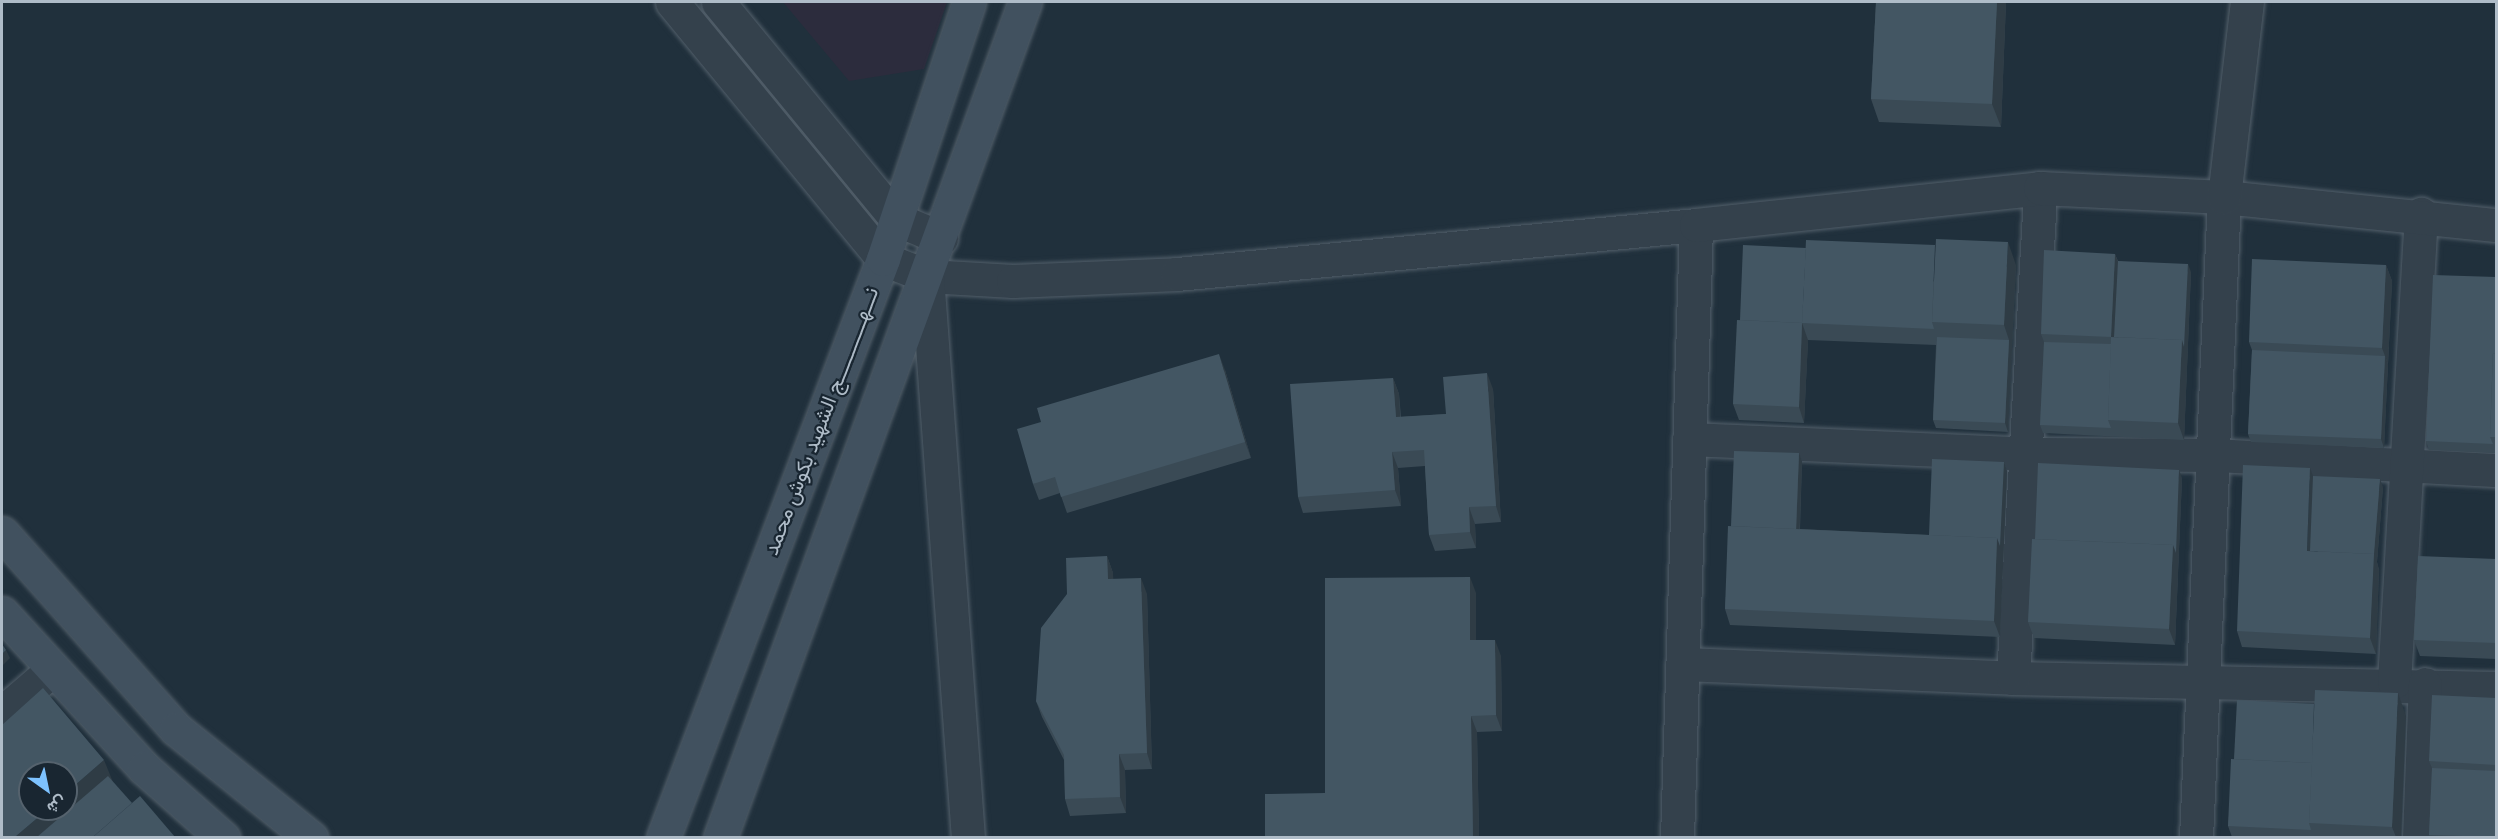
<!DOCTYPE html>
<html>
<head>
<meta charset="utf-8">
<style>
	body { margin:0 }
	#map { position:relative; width:2498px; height:839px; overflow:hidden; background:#20303c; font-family:"Public Sans",Vazirmatn,sans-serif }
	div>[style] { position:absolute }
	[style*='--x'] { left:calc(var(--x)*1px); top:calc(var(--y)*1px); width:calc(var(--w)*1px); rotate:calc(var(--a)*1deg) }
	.medical>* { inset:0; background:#2c2c3d }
	.roads { filter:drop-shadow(0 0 2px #525f6a) drop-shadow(0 0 2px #525f6a) }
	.street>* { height:33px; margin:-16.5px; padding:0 16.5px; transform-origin:16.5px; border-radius:16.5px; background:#34414c }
	.secondary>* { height:33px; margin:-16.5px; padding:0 16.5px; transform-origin:16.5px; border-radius:16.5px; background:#41515f }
	.wall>* { inset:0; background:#3a4a55 }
	.shaded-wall>* { inset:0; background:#2f3c45 }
	.building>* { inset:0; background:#435663 }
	span { translate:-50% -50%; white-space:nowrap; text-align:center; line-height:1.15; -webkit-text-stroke:4.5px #192631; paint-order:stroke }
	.street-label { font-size:21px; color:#afbcc8 }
	.frame { position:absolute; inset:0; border:3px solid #afbcc8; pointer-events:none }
	.north { position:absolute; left:18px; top:761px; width:60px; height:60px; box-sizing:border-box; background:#192631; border:2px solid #55626d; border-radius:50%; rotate:147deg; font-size:16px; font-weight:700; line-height:24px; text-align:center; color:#afbcc8 }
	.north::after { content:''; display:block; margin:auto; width:21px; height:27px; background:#7dc2ff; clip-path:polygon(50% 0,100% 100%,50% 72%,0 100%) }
</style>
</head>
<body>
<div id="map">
	<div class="medical">
		<i style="clip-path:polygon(783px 2px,947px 2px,924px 69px,849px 81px)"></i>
	</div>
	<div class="roads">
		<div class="street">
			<i style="--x:672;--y:2;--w:333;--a:50.6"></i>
			<i style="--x:883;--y:259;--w:47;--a:21.1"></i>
			<i style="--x:927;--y:276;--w:86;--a:3.3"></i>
			<i style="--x:1013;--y:281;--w:164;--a:-2.4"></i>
			<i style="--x:1177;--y:274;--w:521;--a:-5.39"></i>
			<i style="--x:718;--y:2;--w:281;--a:50.6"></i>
			<i style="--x:896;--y:219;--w:49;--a:22.9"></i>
			<i style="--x:927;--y:276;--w:563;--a:85.83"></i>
			<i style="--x:1689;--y:439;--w:339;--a:2.5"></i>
			<i style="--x:2028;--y:454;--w:187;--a:0.3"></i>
			<i style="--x:2215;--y:455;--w:281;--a:3.1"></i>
			<i style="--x:1684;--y:664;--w:329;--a:2.4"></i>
			<i style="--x:2013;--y:678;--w:483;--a:1.2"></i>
			<i style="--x:2013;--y:678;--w:491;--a:-86.8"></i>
			<i style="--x:2394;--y:682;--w:469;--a:-86.7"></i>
			<i style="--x:2;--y:713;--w:66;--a:-40.7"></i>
			<i style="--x:1677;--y:838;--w:613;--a:-88.22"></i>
			<i style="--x:1696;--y:225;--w:346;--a:-6.1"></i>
			<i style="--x:2040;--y:188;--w:184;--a:2.8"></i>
			<i style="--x:2224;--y:197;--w:273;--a:5.9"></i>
			<i style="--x:2196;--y:838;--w:642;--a:-87.5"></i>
			<i style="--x:2224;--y:197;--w:196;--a:-83.3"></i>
			<i style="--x:2419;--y:838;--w:154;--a:-87.8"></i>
		</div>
		<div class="secondary">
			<i style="--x:2;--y:533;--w:262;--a:48.4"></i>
			<i style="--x:176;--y:729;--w:174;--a:38.9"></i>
			<i style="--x:2;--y:613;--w:210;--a:47.5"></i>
			<i style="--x:144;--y:768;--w:106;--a:41.5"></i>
			<i style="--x:663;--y:838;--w:619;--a:-69.19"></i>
			<i style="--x:883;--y:259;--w:271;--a:-71.5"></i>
			<i style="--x:720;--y:838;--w:890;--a:-69.96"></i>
		</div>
	</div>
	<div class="wall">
		<i style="clip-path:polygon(1876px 2px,2006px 2px,2001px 127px,1879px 122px,1871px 99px)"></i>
		<i style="clip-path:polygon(2115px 254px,2118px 261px,2191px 272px,2184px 440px,2043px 433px,2040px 425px,2044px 342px,2041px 334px)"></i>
		<i style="clip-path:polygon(2016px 265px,2008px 432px,1936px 428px,1933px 420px,1936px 345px,1808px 340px,1804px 423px,1739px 420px,1733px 404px,1740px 320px)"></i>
		<i style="clip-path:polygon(2386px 265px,2392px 281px,2384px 448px,2251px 442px,2248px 434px,2252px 350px,2249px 342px)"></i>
		<i style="clip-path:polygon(2496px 277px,2496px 453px,2429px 450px,2426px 441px)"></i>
		<i style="clip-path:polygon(1225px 370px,1251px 458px,1067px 513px,1060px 493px,1039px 500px,1033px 484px)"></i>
		<i style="clip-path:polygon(1393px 378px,1399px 394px,1401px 417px,1446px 414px,1493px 389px,1501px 522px,1475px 524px,1476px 548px,1435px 551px,1429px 535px,1425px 466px,1398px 468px,1401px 506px,1303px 513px,1298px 497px)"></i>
		<i style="clip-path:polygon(1799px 453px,1802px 461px,1800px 529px,1929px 535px,2004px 462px,2007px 471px,2000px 637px,1730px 625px,1725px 609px,1731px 526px)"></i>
		<i style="clip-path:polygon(2182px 478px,2175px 645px,2034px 638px,2028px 622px,2035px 539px)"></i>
		<i style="clip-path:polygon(2383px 487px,2377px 562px,2379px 570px,2376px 654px,2242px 647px,2237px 631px)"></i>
		<i style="clip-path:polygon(1107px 556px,1113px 573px,1113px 579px,1147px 594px,1152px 769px,1125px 770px,1126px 813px,1070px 816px,1065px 799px,1064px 760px,1042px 717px,1036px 701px)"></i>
		<i style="clip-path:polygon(2496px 559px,2496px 659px,2420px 656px,2414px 640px)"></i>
		<i style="clip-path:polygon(1476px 593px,1476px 640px,1501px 656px,1502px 731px,1477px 732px,1479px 837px,1265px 837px,1325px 793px)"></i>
		<i style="clip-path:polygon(2496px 698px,2496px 837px,2430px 837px,2429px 835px,2432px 768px,2429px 761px)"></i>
		<i style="clip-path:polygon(2406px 716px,2401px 837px,2232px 837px,2228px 826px,2234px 759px)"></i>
	</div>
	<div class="shaded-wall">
		<i style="clip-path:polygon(1997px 2px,2006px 2px,2001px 127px,1992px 104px)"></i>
		<i style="clip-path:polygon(2008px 242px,2016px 265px,2008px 432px,2005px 423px,2009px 340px,2004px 325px)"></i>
		<i style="clip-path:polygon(2115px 254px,2121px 270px,2118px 345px,2111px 337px)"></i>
		<i style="clip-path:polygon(2188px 264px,2191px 272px,2184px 440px,2178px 423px,2182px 340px)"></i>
		<i style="clip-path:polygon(2386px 265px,2392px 281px,2388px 364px,2382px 348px)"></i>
		<i style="clip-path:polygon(1802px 323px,1808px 340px,1804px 423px,1799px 407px)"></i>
		<i style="clip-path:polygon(1219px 354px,1225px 370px,1251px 458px,1245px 442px)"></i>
		<i style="clip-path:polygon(2385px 356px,2388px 364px,2384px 448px,2381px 439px)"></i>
		<i style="clip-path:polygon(1487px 373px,1493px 389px,1501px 522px,1496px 506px)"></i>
		<i style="clip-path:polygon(1393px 378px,1399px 394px,1401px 434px,1396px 417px)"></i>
		<i style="clip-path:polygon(1392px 452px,1398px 468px,1401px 506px,1395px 490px)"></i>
		<i style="clip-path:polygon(1799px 453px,1802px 461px,1799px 545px,1796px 536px)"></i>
		<i style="clip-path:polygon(2004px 462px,2007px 471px,2000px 637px,1994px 621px,1997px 538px)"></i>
		<i style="clip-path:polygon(2310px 468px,2316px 484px,2314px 559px,2307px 551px)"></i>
		<i style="clip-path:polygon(2179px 470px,2182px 478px,2175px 645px,2169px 629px,2173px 545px)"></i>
		<i style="clip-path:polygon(2380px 479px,2383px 487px,2377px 562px,2379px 570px,2376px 654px,2370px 638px,2373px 562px)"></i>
		<i style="clip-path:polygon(1469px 507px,1475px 524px,1476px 548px,1470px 532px)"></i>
		<i style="clip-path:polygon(1107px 556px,1113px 573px,1114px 595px,1108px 579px)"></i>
		<i style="clip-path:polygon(1470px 577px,1476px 593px,1476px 656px,1470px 640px)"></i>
		<i style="clip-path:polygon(1141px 578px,1147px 594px,1152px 769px,1147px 753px)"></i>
		<i style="clip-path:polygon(1495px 640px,1501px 656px,1502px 731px,1496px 715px)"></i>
		<i style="clip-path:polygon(6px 650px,10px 658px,2px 666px,2px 654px)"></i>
		<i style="clip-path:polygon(2398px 693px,2406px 716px,2401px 837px,2396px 837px,2392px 827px)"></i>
		<i style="clip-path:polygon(1471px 716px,1477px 732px,1479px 837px,1473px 837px)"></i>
		<i style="clip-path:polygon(1119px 754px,1125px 770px,1126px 813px,1120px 797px)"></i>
		<i style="clip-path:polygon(104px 760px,113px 782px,49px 837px,15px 837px,48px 809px,66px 809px,66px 793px)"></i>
	</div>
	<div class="building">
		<i style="clip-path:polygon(1876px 2px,1997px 2px,1992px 104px,1871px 99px)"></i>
		<i style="clip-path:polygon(1936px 239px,2008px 242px,2004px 325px,1932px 322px)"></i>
		<i style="clip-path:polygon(1806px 240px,1935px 245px,1932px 322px,1934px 329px,1802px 323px)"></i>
		<i style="clip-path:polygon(1743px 245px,1806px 248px,1802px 323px,1740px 320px)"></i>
		<i style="clip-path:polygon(2044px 250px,2115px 254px,2111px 337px,2041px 334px)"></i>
		<i style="clip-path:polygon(2252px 259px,2386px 265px,2382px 348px,2249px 342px)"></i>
		<i style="clip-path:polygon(2118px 261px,2188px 264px,2184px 347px,2182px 340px,2114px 337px)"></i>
		<i style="clip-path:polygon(2433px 275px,2496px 277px,2496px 354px,2493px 353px,2490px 437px,2493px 444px,2426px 441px)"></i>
		<i style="clip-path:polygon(1737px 320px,1802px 323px,1799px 407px,1733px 404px)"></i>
		<i style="clip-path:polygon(1937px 337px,2009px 340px,2005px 423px,1933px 420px)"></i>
		<i style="clip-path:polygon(2111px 337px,2182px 340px,2178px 423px,2108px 420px)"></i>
		<i style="clip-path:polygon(2044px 342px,2111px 344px,2108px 420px,2111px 428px,2040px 425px)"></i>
		<i style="clip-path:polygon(2252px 350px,2385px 356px,2381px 439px,2248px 434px)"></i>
		<i style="clip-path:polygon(2493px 353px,2496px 354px,2496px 437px,2490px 437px)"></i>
		<i style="clip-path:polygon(1219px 354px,1245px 442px,1061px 497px,1055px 477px,1033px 484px,1017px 429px,1041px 422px,1037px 408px)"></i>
		<i style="clip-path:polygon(1487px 373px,1496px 506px,1469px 507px,1470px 532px,1429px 535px,1424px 450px,1392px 452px,1395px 490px,1298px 497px,1290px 384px,1393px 378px,1396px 417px,1446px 414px,1443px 377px)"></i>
		<i style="clip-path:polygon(1734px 451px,1799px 453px,1796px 529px,1731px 526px)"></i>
		<i style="clip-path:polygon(1932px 459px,2004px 462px,2000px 546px,1997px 538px,1929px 535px)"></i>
		<i style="clip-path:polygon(2038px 463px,2179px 470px,2176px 553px,2173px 545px,2035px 539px)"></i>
		<i style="clip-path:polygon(2243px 465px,2310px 468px,2307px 551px,2374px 554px,2370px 638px,2237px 631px)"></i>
		<i style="clip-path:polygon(2313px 476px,2380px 479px,2374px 554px,2310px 551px)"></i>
		<i style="clip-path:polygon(1728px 526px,1997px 538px,1994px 621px,1725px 609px)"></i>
		<i style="clip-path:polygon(2032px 539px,2173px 545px,2169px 629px,2028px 622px)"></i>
		<i style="clip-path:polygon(1107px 556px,1108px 579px,1141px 578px,1147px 753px,1119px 754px,1120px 797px,1065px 799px,1064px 755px,1036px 701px,1041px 628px,1067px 594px,1066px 558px)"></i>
		<i style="clip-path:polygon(2418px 556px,2496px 559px,2496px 643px,2414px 640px)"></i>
		<i style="clip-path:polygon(1470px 577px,1470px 640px,1495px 640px,1496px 715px,1471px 716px,1473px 837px,1265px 837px,1265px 794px,1325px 793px,1325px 578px)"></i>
		<i style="clip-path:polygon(2px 644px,6px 650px,2px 654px)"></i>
		<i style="clip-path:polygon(43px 688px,104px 760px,66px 793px,66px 773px,30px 773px,30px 809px,48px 809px,15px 837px,2px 837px,2px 725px)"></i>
		<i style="clip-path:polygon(2315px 690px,2398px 693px,2392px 827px,2309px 823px)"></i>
		<i style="clip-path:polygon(2432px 695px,2496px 698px,2496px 765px,2429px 761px)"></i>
		<i style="clip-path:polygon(2237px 700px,2314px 704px,2312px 763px,2234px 759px)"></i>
		<i style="clip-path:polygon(2231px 759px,2312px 763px,2309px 823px,2311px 830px,2228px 826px)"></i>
		<i style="clip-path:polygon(2432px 768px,2496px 771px,2496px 837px,2429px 835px)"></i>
		<i style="clip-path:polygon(108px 776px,132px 803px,93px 837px,37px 837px)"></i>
		<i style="clip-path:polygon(140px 796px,175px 837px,93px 837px)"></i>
	</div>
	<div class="street-label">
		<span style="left:821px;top:421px;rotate:-69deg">نـــهـــــــــــج الشهيد بكوش محمد</span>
	</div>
	<div class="frame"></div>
	<div class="north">ش</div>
</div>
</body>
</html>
